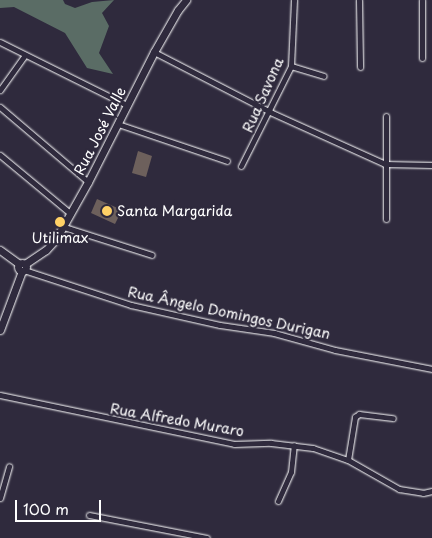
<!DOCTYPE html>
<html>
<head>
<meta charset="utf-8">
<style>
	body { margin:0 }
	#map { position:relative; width:432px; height:538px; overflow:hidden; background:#2f2a3d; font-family:"Playpen Sans",sans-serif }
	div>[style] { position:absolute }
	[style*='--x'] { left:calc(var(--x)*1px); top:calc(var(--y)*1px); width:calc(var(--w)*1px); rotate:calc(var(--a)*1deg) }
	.green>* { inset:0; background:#5a6c65 }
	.building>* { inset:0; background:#6d605c }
	.roads { filter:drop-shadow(0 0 1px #fff) drop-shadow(0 0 1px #fff) }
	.street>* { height:5px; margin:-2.5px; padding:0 2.5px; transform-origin:2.5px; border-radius:2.5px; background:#2f2a3d }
	.secondary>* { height:7px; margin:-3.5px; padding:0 3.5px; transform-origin:3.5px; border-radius:3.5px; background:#2f2a3d }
	.secondary>.ring { margin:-3.5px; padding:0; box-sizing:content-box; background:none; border:7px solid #2f2a3d; border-radius:50% }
	.dots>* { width:14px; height:14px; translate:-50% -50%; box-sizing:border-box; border:2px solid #2f2a3d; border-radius:50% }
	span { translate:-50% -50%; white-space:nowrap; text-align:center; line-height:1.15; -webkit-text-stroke:4.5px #2f2a3d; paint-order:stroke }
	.street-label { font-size:14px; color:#fff }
	.poi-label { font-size:14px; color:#fff }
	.left { translate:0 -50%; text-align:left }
	.scale { position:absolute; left:15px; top:500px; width:86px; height:22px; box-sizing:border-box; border:2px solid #fff; border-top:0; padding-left:6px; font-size:15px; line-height:18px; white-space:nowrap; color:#fff; -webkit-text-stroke:4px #2f2a3d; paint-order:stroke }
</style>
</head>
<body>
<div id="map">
	<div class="green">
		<i style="clip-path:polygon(0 0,63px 0,65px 4px,75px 8px,92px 2px,114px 0,102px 13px,109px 26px,99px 53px,113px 74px,87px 68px,65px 33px,14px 7px,0 8px)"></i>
	</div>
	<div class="building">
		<i style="clip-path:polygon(138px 151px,152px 156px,146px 177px,132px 173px)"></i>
		<i style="clip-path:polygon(97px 199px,122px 210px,115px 224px,91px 213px)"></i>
	</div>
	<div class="roads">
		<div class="street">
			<i style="--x:359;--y:0;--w:67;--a:89.1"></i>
			<i style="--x:0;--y:42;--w:142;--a:26.4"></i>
			<i style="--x:154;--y:52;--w:131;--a:27.3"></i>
			<i style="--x:270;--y:112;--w:126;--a:24.3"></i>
			<i style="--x:385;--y:164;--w:47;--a:1.2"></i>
			<i style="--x:422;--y:58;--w:58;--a:-90"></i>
			<i style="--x:291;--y:66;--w:34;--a:17"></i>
			<i style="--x:0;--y:90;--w:43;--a:-54.5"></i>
			<i style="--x:0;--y:107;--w:116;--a:40.4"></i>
			<i style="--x:118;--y:124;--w:115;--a:18.7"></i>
			<i style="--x:0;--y:155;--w:92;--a:39.7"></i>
			<i style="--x:241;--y:166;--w:112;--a:-63.4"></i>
			<i style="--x:291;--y:66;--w:66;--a:-87.4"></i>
			<i style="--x:386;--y:219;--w:103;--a:-90"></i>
			<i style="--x:64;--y:227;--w:92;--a:17.7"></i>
			<i style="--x:24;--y:270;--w:113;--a:18.1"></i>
			<i style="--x:131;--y:305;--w:91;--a:12.7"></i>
			<i style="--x:220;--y:325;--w:55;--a:8.4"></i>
			<i style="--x:274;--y:333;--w:63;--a:15.6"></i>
			<i style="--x:335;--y:350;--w:99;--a:11.1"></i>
			<i style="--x:0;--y:395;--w:239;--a:11.8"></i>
			<i style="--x:234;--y:444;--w:37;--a:-2"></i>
			<i style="--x:271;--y:443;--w:42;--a:6.8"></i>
			<i style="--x:313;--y:448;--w:37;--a:19"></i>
			<i style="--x:348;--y:460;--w:59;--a:29.6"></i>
			<i style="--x:399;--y:489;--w:24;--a:9"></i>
			<i style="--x:423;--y:493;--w:9;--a:-13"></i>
			<i style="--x:348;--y:460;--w:44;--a:-80.8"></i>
			<i style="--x:355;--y:417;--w:5;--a:-37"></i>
			<i style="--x:359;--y:414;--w:34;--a:7"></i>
			<i style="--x:0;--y:498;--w:33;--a:-74"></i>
			<i style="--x:278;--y:501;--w:32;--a:-66"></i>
			<i style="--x:291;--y:472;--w:27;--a:-84"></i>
			<i style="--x:89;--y:515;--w:120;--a:11"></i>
		</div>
		<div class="secondary">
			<i style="--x:0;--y:250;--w:24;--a:36"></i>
			<i class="ring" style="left:18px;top:263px;width:1px;height:1px"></i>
			<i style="--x:25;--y:264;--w:25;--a:-34"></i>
			<i style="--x:46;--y:250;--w:15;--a:-48"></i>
			<i style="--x:56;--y:239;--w:65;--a:-60.7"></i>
			<i style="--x:88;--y:182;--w:146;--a:-63.1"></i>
			<i style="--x:154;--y:52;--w:48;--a:-60.3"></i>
			<i style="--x:178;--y:10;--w:13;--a:-51"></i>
			<i style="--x:0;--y:330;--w:63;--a:-69.6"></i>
		</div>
	</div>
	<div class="dots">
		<i style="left:107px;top:211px;background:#ffd166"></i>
		<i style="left:60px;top:222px;background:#ffd166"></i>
	</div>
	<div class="street-label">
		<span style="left:263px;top:95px;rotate:-66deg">Rua Savona</span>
		<span style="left:100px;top:131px;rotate:-63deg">Rua José Valle</span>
		<span style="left:229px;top:313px;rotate:12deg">Rua Ângelo Domingos Durigan</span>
		<span style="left:177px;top:420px;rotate:10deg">Rua Alfredo Muraro</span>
	</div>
	<div class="poi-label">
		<span class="left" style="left:117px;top:211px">Santa Margarida</span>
		<span style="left:60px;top:238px">Utilimax</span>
	</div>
	<div class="scale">100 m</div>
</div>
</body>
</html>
